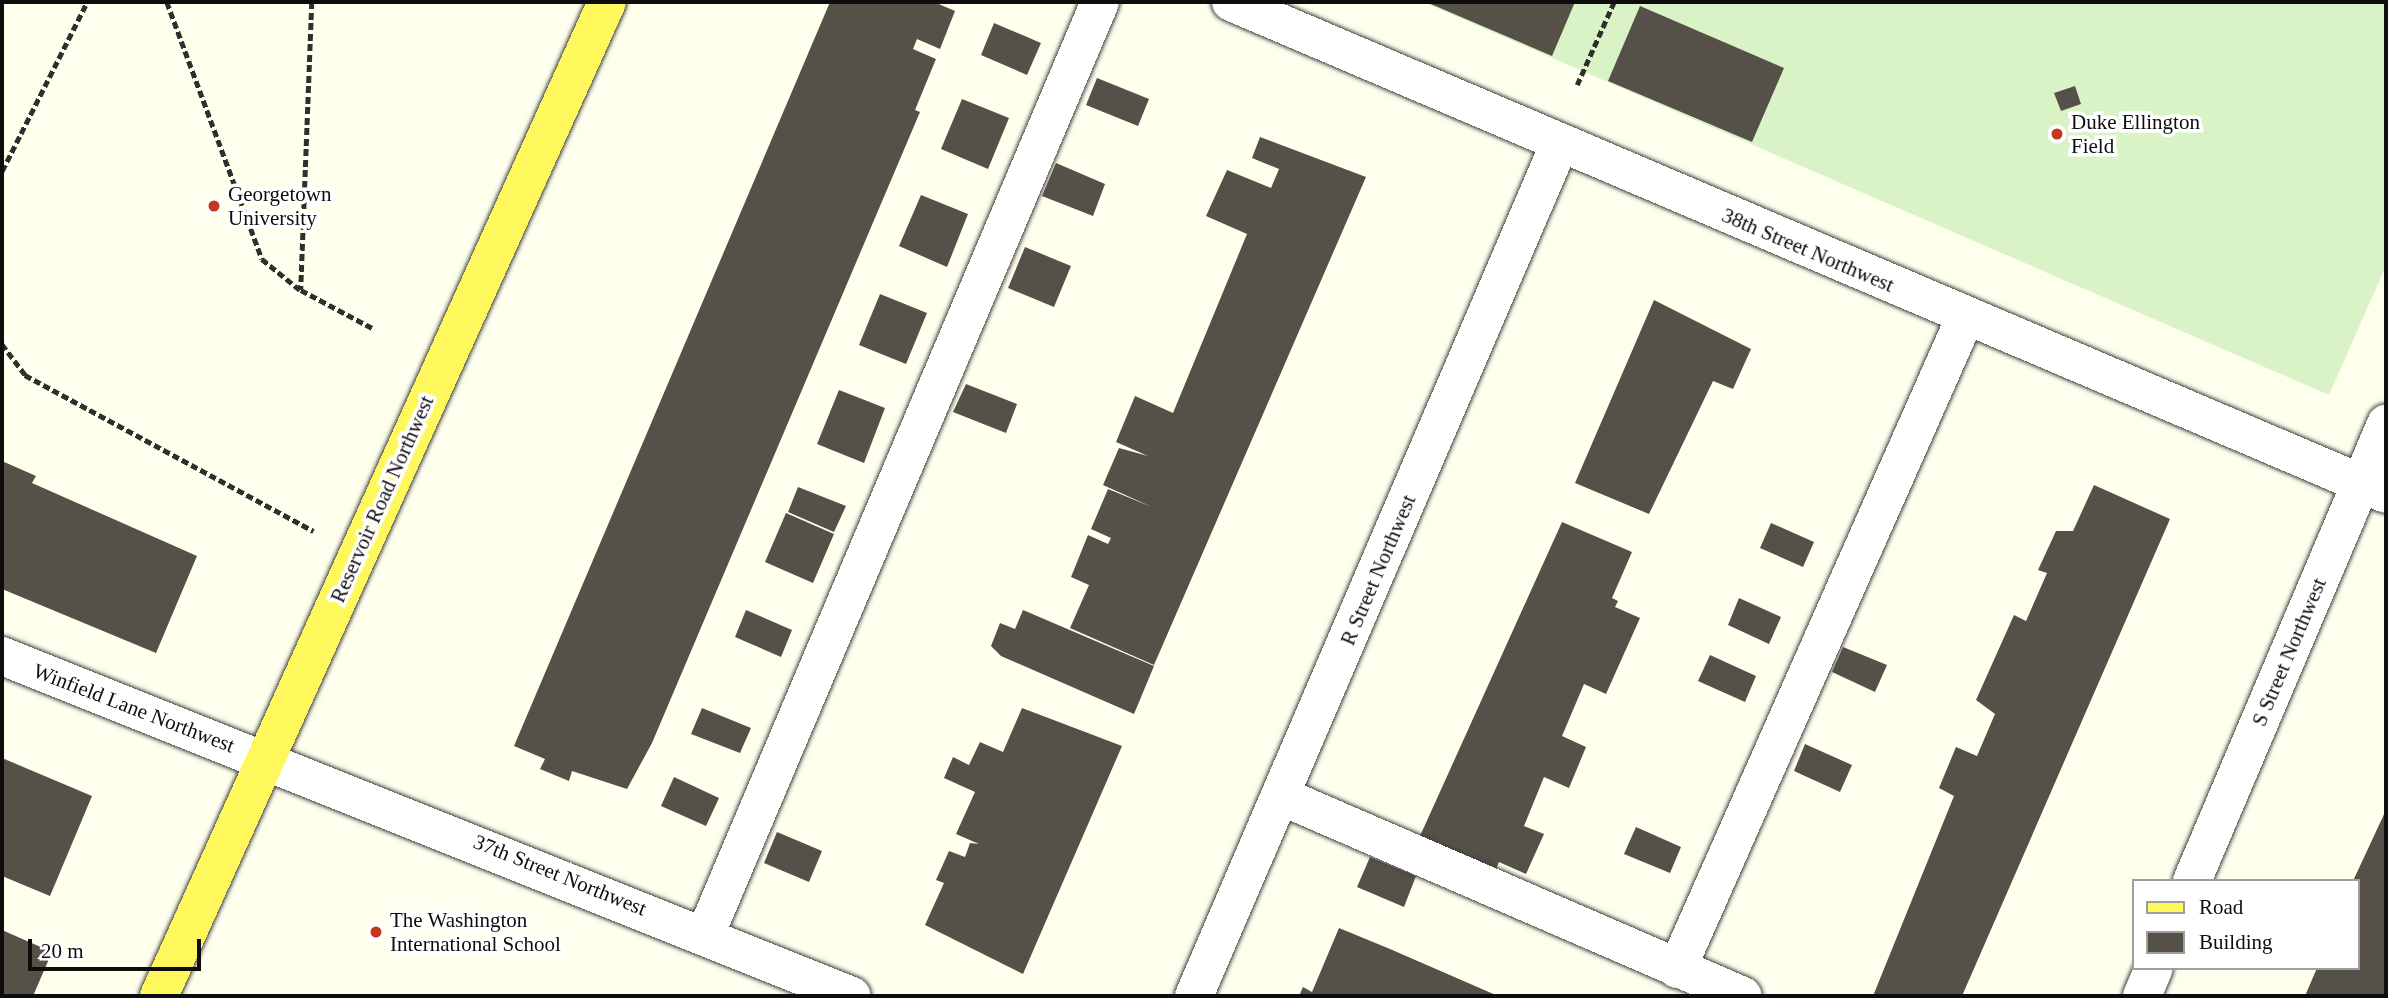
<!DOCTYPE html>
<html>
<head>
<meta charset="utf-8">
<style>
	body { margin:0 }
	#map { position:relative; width:2388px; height:998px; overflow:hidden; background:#ffffed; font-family:"Times New Roman",serif }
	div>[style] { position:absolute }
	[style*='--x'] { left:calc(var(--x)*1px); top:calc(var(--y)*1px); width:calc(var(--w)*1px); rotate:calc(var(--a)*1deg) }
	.pitch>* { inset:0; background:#daf3c6 }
	.building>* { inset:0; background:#565148 }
	.path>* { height:4.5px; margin-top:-2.25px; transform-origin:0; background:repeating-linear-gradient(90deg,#2f2f2f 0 7px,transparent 0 10.5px) }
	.roads { filter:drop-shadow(0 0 2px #404040) drop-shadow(0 0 2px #404040) }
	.minor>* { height:38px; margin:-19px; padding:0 19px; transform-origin:19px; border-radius:19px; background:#fff }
	.major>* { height:38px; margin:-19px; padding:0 19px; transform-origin:19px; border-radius:19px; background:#fff85d }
	.dots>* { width:19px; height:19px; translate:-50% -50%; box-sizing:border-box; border:4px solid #fff; border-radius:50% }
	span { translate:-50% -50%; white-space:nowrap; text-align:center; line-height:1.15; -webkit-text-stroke:7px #fff; paint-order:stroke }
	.poi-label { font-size:21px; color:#0d0d0d }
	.left { translate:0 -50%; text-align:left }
	.street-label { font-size:21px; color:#0d0d0d }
	.frame { position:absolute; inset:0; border:4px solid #0d0d0d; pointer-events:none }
	.legend { position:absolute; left:2132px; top:879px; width:228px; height:91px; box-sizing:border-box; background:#fff; border:2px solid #9e9e9e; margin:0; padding:9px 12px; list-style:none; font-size:21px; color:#0d0d0d }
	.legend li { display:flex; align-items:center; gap:14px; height:35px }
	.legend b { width:35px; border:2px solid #9e9e9e }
	.scale { position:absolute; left:28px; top:939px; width:173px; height:32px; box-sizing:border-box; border:4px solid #0d0d0d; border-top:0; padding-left:9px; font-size:21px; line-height:24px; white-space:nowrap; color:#0d0d0d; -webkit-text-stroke:5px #fff; paint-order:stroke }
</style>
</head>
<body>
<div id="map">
	<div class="pitch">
		<i style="clip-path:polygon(1423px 2px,2386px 2px,2386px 266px,2329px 395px)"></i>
	</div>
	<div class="building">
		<i style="clip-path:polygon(830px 2px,934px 2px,955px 11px,940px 49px,917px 39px,913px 49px,936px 59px,915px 110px,920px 112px,652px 743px,627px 789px,572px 771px,569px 781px,540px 769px,545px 759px,514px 746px)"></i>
		<i style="clip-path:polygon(1426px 2px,1575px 2px,1552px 56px)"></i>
		<i style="clip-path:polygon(1640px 6px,1784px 68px,1752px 142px,1608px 81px)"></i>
		<i style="clip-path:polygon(994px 23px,1041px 43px,1027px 75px,981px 55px)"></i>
		<i style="clip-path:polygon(1097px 78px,1149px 99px,1138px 126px,1086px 105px)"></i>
		<i style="clip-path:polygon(2075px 86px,2081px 104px,2061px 111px,2054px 93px)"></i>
		<i style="clip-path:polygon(962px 99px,1009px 118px,988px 169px,941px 149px)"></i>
		<i style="clip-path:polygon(1260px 137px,1366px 177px,1154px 665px,1070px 628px,1089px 585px,1071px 577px,1088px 535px,1108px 544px,1111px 538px,1091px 529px,1108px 489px,1152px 507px,1103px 485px,1119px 448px,1148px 456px,1116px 442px,1135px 396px,1173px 413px,1247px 234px,1206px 216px,1227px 170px,1271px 188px,1279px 169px,1252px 158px)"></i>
		<i style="clip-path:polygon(1056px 163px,1105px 184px,1093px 216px,1042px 196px)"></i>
		<i style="clip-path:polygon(921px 195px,968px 214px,947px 267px,899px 246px)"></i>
		<i style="clip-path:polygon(1025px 247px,1071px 266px,1054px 307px,1008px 288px)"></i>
		<i style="clip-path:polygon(880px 294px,927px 313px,906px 364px,859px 345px)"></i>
		<i style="clip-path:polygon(1654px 300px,1751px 349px,1733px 389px,1713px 381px,1649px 514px,1575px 483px)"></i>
		<i style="clip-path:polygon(966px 384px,1017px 404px,1006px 433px,953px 412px)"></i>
		<i style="clip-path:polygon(839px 390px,885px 408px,864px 463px,817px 444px)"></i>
		<i style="clip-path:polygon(2px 461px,36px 476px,32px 483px,197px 556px,156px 653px,2px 589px)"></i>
		<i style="clip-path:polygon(2094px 485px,2170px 519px,1962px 996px,1873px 996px,1954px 796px,1939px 788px,1956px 747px,1977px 756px,1995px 714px,1976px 700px,2014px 615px,2026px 621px,2047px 573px,2038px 570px,2056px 531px,2073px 531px)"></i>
		<i style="clip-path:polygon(798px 487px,846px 506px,834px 532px,788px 512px)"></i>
		<i style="clip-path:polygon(786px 513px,834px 534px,813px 583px,765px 562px)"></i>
		<i style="clip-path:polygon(1562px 522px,1632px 552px,1612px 598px,1618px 601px,1615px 607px,1640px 618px,1606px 694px,1584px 684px,1562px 736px,1586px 747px,1569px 788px,1544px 777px,1524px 826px,1544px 834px,1526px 874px,1499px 862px,1496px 869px,1420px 836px)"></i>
		<i style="clip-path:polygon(1771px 523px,1814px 542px,1803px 567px,1760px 548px)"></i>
		<i style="clip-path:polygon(1739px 598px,1781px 617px,1769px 644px,1728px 625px)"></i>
		<i style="clip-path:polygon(746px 610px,792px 630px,781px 657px,735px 637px)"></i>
		<i style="clip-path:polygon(1023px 610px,1154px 666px,1134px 714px,1001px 656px,991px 646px,1000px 623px,1015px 629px)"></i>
		<i style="clip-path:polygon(1843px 647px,1887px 665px,1875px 692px,1832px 672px)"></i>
		<i style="clip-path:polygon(1710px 655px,1756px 676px,1745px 702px,1698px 681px)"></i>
		<i style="clip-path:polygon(702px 708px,751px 728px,740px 753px,691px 734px)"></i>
		<i style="clip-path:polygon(1022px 708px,1122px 746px,1023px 974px,925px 925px,944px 883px,936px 880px,949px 851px,965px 857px,970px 843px,979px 844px,956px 834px,975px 792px,944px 778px,953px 757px,969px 765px,980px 742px,1003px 752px)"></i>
		<i style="clip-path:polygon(1805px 744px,1852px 765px,1840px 792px,1794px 771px)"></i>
		<i style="clip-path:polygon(2px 758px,92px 796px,50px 896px,2px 876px)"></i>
		<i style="clip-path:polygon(674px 777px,719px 798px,706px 826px,661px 806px)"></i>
		<i style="clip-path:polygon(2386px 810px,2386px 996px,2305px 996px,2317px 968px,2358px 968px,2353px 881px)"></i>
		<i style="clip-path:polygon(1636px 827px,1681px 847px,1670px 873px,1624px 854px)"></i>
		<i style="clip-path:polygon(777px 832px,822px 851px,809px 882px,764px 863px)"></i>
		<i style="clip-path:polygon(1370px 857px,1416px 876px,1404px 907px,1357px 887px)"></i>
		<i style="clip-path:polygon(1339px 928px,1390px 949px,1498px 996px,1299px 996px,1303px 987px,1312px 992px)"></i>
		<i style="clip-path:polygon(2px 930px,52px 952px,33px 996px,2px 996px)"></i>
	</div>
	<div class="path">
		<i style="--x:167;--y:2;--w:274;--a:69.7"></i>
		<i style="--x:262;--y:259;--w:49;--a:39.2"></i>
		<i style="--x:312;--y:2;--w:288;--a:92.2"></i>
		<i style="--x:301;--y:290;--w:83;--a:28.1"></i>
		<i style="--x:1577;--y:85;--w:91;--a:-66"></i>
		<i style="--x:2;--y:171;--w:189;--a:-63.3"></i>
		<i style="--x:2;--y:344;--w:39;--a:53"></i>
		<i style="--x:25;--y:375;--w:328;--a:28.4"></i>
	</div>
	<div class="roads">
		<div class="minor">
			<i style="--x:1231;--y:2;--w:1255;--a:23.07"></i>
			<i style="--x:2;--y:656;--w:915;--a:21.8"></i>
			<i style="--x:1281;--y:796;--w:503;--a:23.41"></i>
			<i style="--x:2192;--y:881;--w:497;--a:-67"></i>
			<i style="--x:706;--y:933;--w:1011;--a:-67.06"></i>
			<i style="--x:1677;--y:969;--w:712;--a:-66.14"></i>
			<i style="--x:1194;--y:996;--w:928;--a:-66.78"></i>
			<i style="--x:2142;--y:996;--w:30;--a:-67"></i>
		</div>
		<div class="major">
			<i style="--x:159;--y:996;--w:1090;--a:-65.74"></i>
		</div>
	</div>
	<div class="dots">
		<i style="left:2057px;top:134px;background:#c6361c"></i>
		<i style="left:214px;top:206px;background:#c6361c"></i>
		<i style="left:376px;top:932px;background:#c6361c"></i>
	</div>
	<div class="poi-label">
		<span class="left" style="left:2071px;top:134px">Duke Ellington<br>Field</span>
		<span class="left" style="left:228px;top:206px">Georgetown<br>University</span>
		<span class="left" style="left:390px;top:932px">The Washington<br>International School</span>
	</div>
	<div class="street-label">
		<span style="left:1808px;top:250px;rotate:23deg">38th Street Northwest</span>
		<span style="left:382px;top:499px;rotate:-66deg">Reservoir Road Northwest</span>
		<span style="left:1378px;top:570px;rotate:-67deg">R Street Northwest</span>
		<span style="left:2289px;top:652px;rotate:-67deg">S Street Northwest</span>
		<span style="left:134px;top:708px;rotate:21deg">Winfield Lane Northwest</span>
		<span style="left:560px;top:875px;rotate:22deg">37th Street Northwest</span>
	</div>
	<div class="frame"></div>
	<ul class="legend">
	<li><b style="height:9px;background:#fff85d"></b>Road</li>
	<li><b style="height:19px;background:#565148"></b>Building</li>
	</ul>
	<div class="scale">20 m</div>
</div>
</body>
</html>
